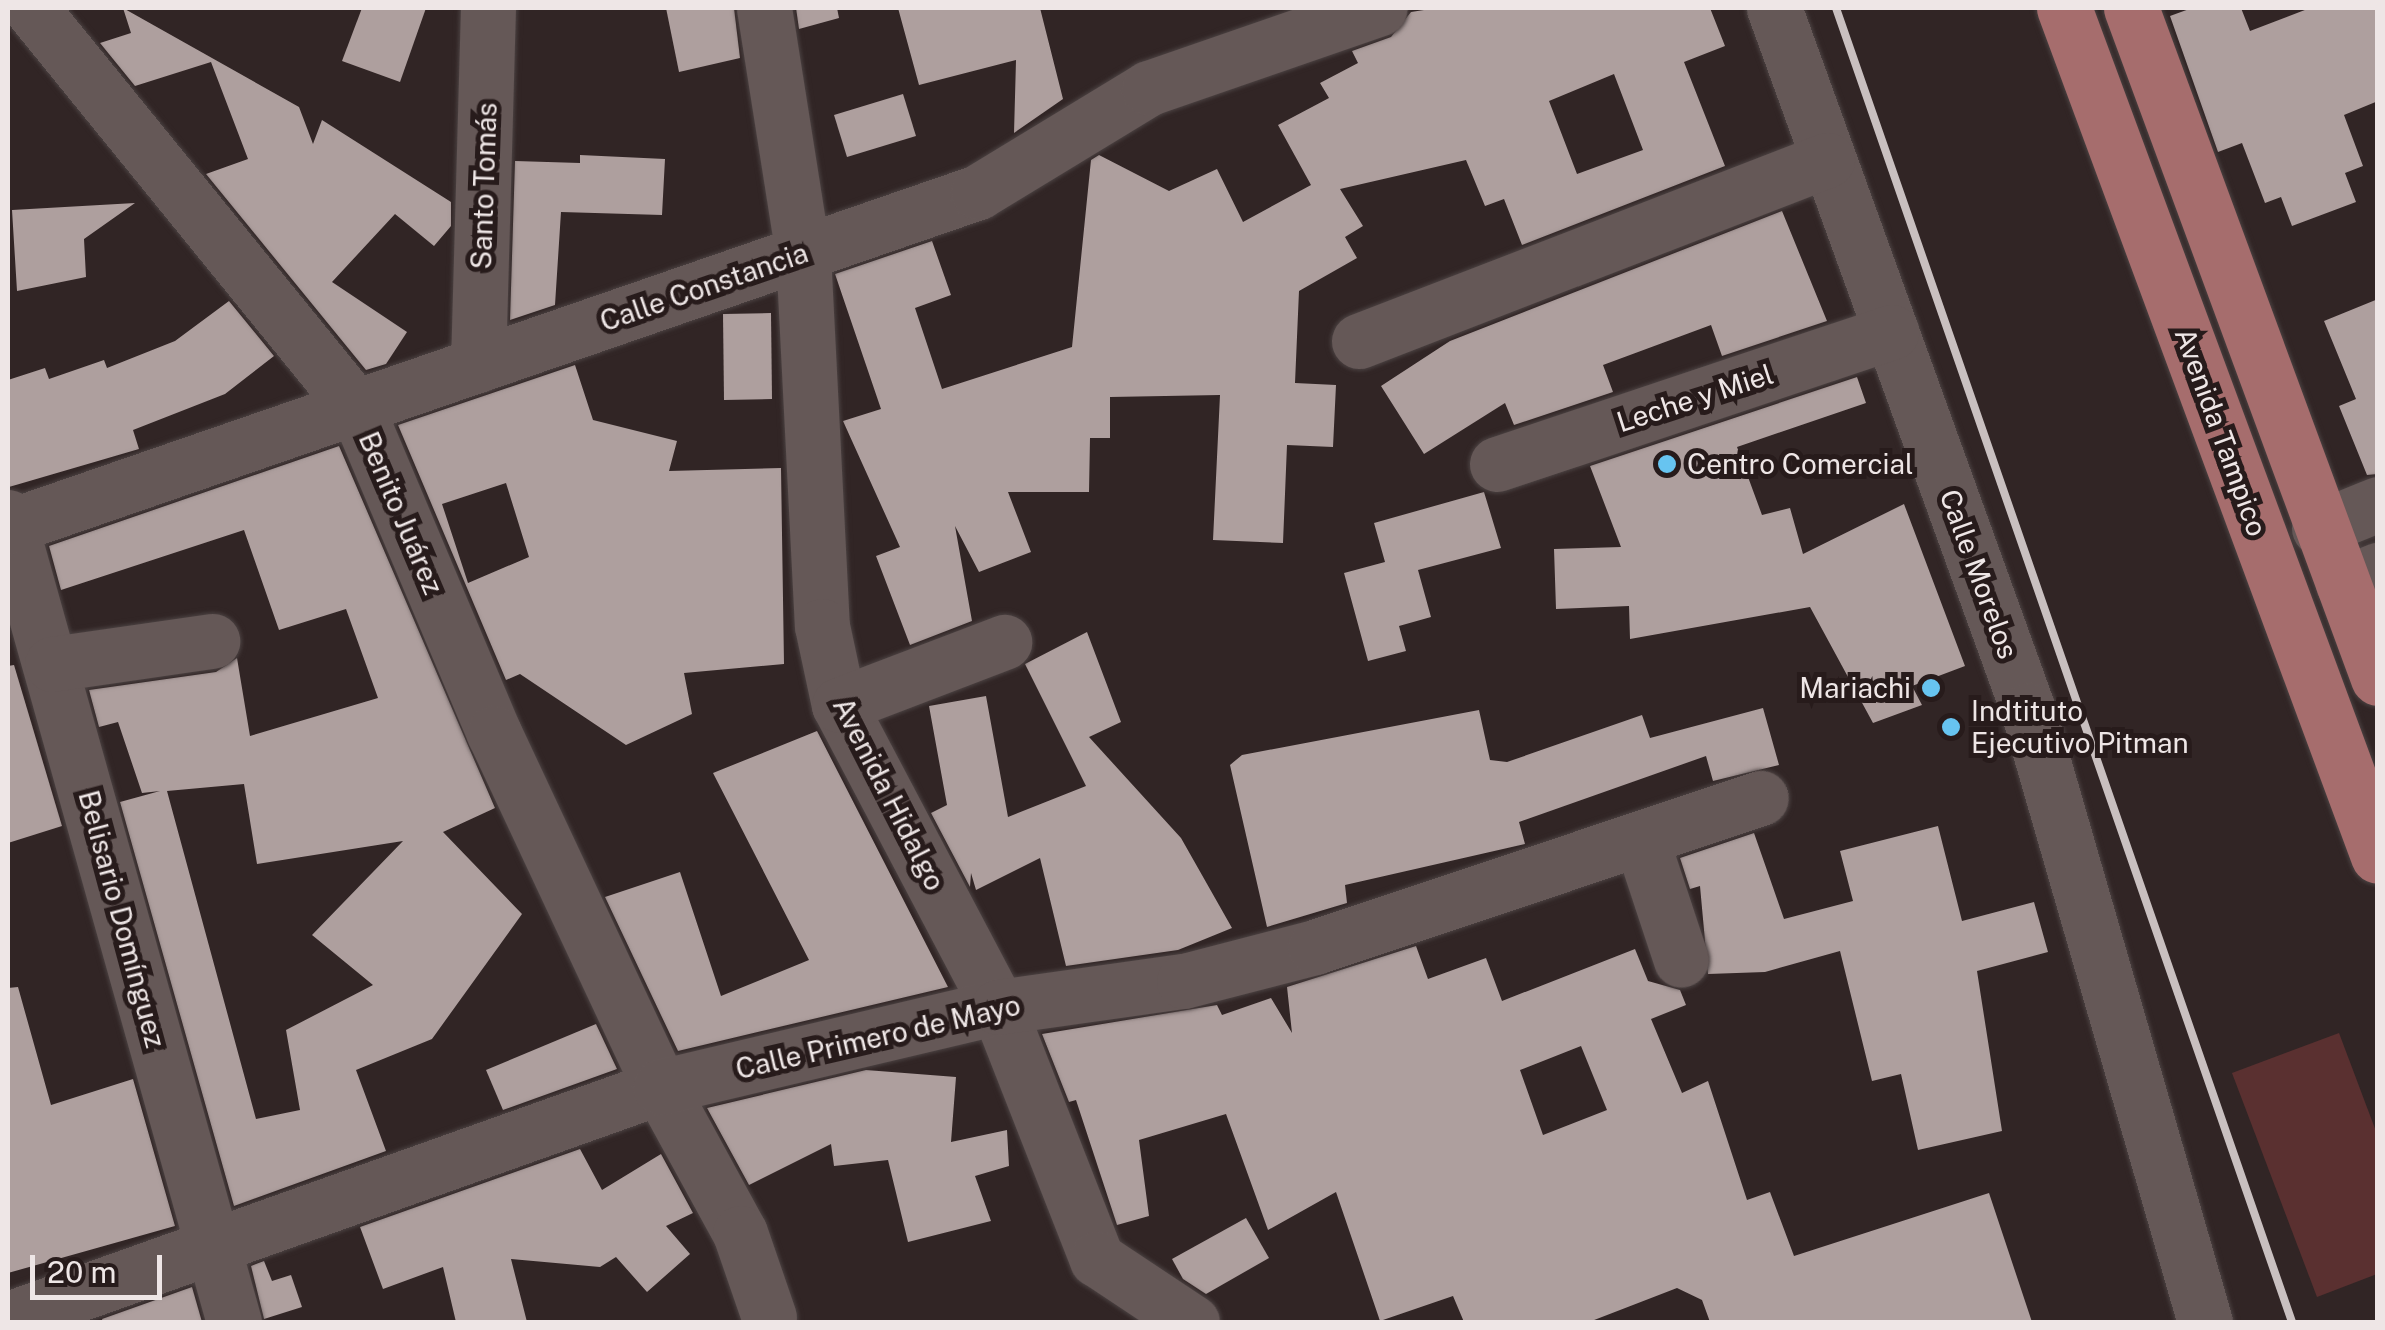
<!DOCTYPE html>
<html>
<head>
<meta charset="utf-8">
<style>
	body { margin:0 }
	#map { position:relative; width:2385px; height:1330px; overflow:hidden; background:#312525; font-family:"Public Sans",sans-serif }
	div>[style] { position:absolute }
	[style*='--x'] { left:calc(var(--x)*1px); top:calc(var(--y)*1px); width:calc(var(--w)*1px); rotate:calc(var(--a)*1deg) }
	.green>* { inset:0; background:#5a3030 }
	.building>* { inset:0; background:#ae9f9e }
	.roads { filter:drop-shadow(0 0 2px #4b4242) drop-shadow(0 0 2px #4b4242) }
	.minor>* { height:55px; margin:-27.5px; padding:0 27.5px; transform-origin:27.5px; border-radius:27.5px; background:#655857 }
	.major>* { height:55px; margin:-27.5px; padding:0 27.5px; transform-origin:27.5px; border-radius:27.5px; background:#a66d6d }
	.rail>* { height:8px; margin:-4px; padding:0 4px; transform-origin:4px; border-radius:4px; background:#c9c0c0 }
	.dots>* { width:28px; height:28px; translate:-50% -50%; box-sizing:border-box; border:5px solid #271b1b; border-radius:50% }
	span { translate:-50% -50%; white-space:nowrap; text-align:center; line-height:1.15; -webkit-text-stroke:10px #271b1b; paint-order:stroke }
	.street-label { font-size:28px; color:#eee6e6 }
	.poi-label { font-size:28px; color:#eee6e6 }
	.left { translate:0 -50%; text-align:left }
	.right { translate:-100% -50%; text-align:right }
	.frame { position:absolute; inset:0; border:10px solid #eee6e6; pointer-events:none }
	.scale { position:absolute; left:30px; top:1255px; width:132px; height:45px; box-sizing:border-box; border:5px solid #eee6e6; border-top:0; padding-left:12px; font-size:30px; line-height:35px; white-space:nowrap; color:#eee6e6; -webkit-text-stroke:8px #271b1b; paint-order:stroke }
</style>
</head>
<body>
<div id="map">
	<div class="green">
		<i style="clip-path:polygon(2339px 1033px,2377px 1134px,2377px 1274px,2317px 1297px,2232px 1073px)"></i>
	</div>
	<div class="building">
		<i style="clip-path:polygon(123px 8px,299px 107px,313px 144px,322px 120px,451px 202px,451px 226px,434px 246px,395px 214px,332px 282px,407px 332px,386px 364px,366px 370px,206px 174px,248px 159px,211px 62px,135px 86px,100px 43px,131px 33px)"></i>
		<i style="clip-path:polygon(362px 8px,426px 8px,400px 82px,342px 61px)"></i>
		<i style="clip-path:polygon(666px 8px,734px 8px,740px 58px,679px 72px)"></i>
		<i style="clip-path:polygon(796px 8px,837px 8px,839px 18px,799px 29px)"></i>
		<i style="clip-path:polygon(898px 8px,1040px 8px,1063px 99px,1014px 133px,1016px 60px,919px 85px)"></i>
		<i style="clip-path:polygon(evenodd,1437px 8px,1710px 8px,1725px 46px,1684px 62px,1725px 166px,1522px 245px,1504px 199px,1485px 206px,1466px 160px,1340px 189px,1363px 226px,1345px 237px,1357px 258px,1299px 291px,1295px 383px,1336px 385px,1333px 447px,1287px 445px,1283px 543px,1213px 540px,1220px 395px,1110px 397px,1110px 438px,1090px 438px,1089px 492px,1008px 492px,1031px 552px,979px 572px,955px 526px,972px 621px,910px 645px,876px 556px,900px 547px,843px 421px,881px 409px,835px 274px,932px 241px,951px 295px,915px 308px,942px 389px,1072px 347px,1091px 160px,1099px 155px,1169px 191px,1217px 169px,1243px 222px,1311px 185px,1278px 125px,1329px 98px,1320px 83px,1358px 63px,1352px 51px,1391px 37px,1411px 12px,1437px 8px,1614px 74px,1643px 150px,1577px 174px,1549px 101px,1614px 74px)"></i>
		<i style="clip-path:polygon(2192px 8px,2241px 8px,2250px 31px,2310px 8px,2378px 8px,2378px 101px,2344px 115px,2363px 166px,2345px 173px,2356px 202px,2292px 226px,2281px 197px,2265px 203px,2242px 143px,2218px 152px,2170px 16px)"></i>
		<i style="clip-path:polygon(903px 94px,916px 136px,847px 157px,834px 115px)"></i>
		<i style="clip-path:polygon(580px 155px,665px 159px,662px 215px,561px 212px,555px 305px,510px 320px,515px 161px,580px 163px)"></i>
		<i style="clip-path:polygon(135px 203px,84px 239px,86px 277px,17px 291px,12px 210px)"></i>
		<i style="clip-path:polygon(1782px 211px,1827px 321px,1722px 356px,1711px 325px,1603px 365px,1613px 392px,1514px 425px,1505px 403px,1424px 454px,1381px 386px,1450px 341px)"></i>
		<i style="clip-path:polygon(2378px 299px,2378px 474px,2367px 475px,2339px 406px,2356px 399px,2324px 321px)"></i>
		<i style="clip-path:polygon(229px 301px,274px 356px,225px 394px,133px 430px,139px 449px,9px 487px,8px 380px,45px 368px,49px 379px,104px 360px,107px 368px,175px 341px)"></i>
		<i style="clip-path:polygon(771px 313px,772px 399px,724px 400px,723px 314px)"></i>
		<i style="clip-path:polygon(evenodd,575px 365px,593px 420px,677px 441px,669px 471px,781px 468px,784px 664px,684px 673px,692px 714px,626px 745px,520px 674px,506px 680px,398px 425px,575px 365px,506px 483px,529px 557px,468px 583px,442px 504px,506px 483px)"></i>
		<i style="clip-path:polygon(1857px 377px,1866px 403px,1737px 447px,1762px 515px,1790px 508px,1803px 554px,1904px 504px,1965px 666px,1912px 686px,1922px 705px,1873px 723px,1810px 607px,1630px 639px,1629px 606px,1556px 609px,1554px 549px,1621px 547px,1590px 466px)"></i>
		<i style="clip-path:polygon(evenodd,339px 446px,495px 808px,443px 832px,522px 914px,432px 1039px,356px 1070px,386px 1151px,234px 1206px,120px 802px,160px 791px,142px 793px,118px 722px,99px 727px,89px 690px,216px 672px,237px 658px,250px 736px,378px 698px,346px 609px,279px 630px,244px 530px,61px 590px,49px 546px,339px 446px,244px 784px,257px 864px,403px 841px,312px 935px,373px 985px,286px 1030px,300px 1110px,256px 1119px,167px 791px,244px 784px)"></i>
		<i style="clip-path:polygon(1484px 492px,1501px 548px,1418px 570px,1431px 617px,1399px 626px,1406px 651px,1368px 661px,1344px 573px,1385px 562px,1374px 523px)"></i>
		<i style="clip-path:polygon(1087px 632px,1121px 722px,1089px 737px,1181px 838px,1232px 928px,1178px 950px,1066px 966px,1040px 858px,976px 890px,971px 873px,970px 887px,931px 813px,947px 805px,929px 706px,986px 696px,1008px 817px,1086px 786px,1025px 664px)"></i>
		<i style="clip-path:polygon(14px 665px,62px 826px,8px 843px,8px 666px)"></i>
		<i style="clip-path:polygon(1763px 708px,1779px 765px,1713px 781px,1706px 756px,1519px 822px,1525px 844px,1345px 885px,1347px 903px,1267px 927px,1230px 765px,1242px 755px,1479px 710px,1490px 760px,1507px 762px,1642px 715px,1650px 738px)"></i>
		<i style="clip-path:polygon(817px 731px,948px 987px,678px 1051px,605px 897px,680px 872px,721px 996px,809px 960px,713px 773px)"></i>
		<i style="clip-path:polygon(1938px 826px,1962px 921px,2034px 902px,2048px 952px,1977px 971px,2002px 1131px,1918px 1150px,1901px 1074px,1872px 1081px,1840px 951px,1765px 972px,1708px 974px,1700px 886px,1690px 889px,1680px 858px,1754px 833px,1784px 919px,1853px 901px,1840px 851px)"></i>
		<i style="clip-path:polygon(evenodd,1416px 946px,1428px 979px,1486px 958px,1502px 1001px,1635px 949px,1648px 981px,1680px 990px,1686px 1005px,1651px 1019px,1682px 1093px,1708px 1081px,1747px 1200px,1770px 1192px,1794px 1256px,1989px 1193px,2032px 1322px,1710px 1322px,1702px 1300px,1677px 1288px,1589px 1322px,1464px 1322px,1453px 1296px,1380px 1321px,1336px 1192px,1268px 1230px,1226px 1114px,1139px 1140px,1149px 1216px,1117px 1225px,1076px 1100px,1069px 1102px,1042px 1034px,1217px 1005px,1222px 1015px,1271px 998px,1292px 1033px,1287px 987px,1416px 946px,1581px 1046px,1607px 1110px,1543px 1135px,1520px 1070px,1581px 1046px)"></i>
		<i style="clip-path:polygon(18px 987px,51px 1105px,133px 1079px,175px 1226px,8px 1273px,8px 988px)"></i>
		<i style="clip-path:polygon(596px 1024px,617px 1069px,503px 1110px,486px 1070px)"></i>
		<i style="clip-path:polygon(866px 1070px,956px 1077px,951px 1142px,1007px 1130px,1009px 1166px,975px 1176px,991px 1221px,908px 1242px,888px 1160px,834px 1166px,831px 1144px,749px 1185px,707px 1108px)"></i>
		<i style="clip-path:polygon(580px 1149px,602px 1190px,661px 1154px,693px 1213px,666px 1226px,690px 1254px,647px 1292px,616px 1257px,600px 1267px,511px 1259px,527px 1322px,456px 1322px,443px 1267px,383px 1289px,360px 1227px)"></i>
		<i style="clip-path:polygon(1246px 1218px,1269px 1258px,1206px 1294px,1183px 1279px,1172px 1259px)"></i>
		<i style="clip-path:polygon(264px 1261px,272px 1281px,291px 1275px,302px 1307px,264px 1319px,251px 1266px)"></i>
		<i style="clip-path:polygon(192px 1287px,202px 1322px,103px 1322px,102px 1319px)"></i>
	</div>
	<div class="roads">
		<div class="minor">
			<i style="--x:31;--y:8;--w:517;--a:50.89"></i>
			<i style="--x:357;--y:409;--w:352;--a:67.1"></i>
			<i style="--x:494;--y:733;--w:391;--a:64.9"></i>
			<i style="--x:660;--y:1087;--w:166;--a:61.3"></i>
			<i style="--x:740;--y:1233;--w:89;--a:71"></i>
			<i style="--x:764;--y:8;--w:248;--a:81"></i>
			<i style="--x:803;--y:253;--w:373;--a:87.1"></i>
			<i style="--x:822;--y:626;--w:81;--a:77.9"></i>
			<i style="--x:839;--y:705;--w:341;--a:62.2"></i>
			<i style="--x:998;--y:1007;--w:271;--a:68.6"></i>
			<i style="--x:1097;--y:1259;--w:114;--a:33.6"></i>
			<i style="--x:1774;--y:8;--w:747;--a:70.11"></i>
			<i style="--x:2028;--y:710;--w:637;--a:73.87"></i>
			<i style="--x:1359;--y:341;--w:502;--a:-21.14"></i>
			<i style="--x:478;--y:365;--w:357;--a:-88.4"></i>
			<i style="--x:1497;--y:464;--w:416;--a:-18.5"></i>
			<i style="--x:8;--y:517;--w:836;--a:74.32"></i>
			<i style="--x:8;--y:527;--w:1026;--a:-19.05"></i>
			<i style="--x:978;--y:192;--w:200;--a:-31.3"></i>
			<i style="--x:1149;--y:88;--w:244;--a:-19.1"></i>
			<i style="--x:2319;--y:528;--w:64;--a:-22.1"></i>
			<i style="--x:2343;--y:584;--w:38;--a:-22"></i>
			<i style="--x:52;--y:664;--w:162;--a:-8.2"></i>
			<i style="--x:839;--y:705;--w:177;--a:-20.9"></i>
			<i style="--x:1641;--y:839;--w:127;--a:71.7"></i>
			<i style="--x:8;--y:1319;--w:692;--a:-19.59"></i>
			<i style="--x:660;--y:1087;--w:347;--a:-13.3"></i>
			<i style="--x:998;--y:1007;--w:188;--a:-8"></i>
			<i style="--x:1184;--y:981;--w:135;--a:-14.5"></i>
			<i style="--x:1315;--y:947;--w:470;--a:-18.5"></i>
		</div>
		<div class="major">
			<i style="--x:2064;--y:8;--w:904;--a:69.68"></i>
			<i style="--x:2131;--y:8;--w:714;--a:69.76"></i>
		</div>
	</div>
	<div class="rail">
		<i style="--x:1836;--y:8;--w:1391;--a:70.86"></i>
	</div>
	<div class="dots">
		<i style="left:1667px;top:464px;background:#67c4f0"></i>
		<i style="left:1931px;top:688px;background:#67c4f0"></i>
		<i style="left:1951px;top:727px;background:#67c4f0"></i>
	</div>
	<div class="street-label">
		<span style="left:484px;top:186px;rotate:-88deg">Santo Tomás</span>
		<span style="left:704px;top:287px;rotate:-19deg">Calle Constancia</span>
		<span style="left:1695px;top:398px;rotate:-18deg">Leche y Miel</span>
		<span style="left:2221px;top:432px;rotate:70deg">Avenida Tampico</span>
		<span style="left:401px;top:513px;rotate:67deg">Benito Juárez</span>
		<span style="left:1979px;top:574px;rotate:70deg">Calle Morelos</span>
		<span style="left:889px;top:794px;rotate:63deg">Avenida Hidalgo</span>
		<span style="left:122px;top:919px;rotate:75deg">Belisario Domínguez</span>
		<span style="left:878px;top:1037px;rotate:-13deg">Calle Primero de Mayo</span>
	</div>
	<div class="poi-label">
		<span class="left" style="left:1687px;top:464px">Centro Comercial</span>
		<span class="right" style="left:1911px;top:688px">Mariachi</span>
		<span class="left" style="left:1971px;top:727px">Indtituto<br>Ejecutivo Pitman</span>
	</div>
	<div class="frame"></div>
	<div class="scale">20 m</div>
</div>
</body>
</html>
